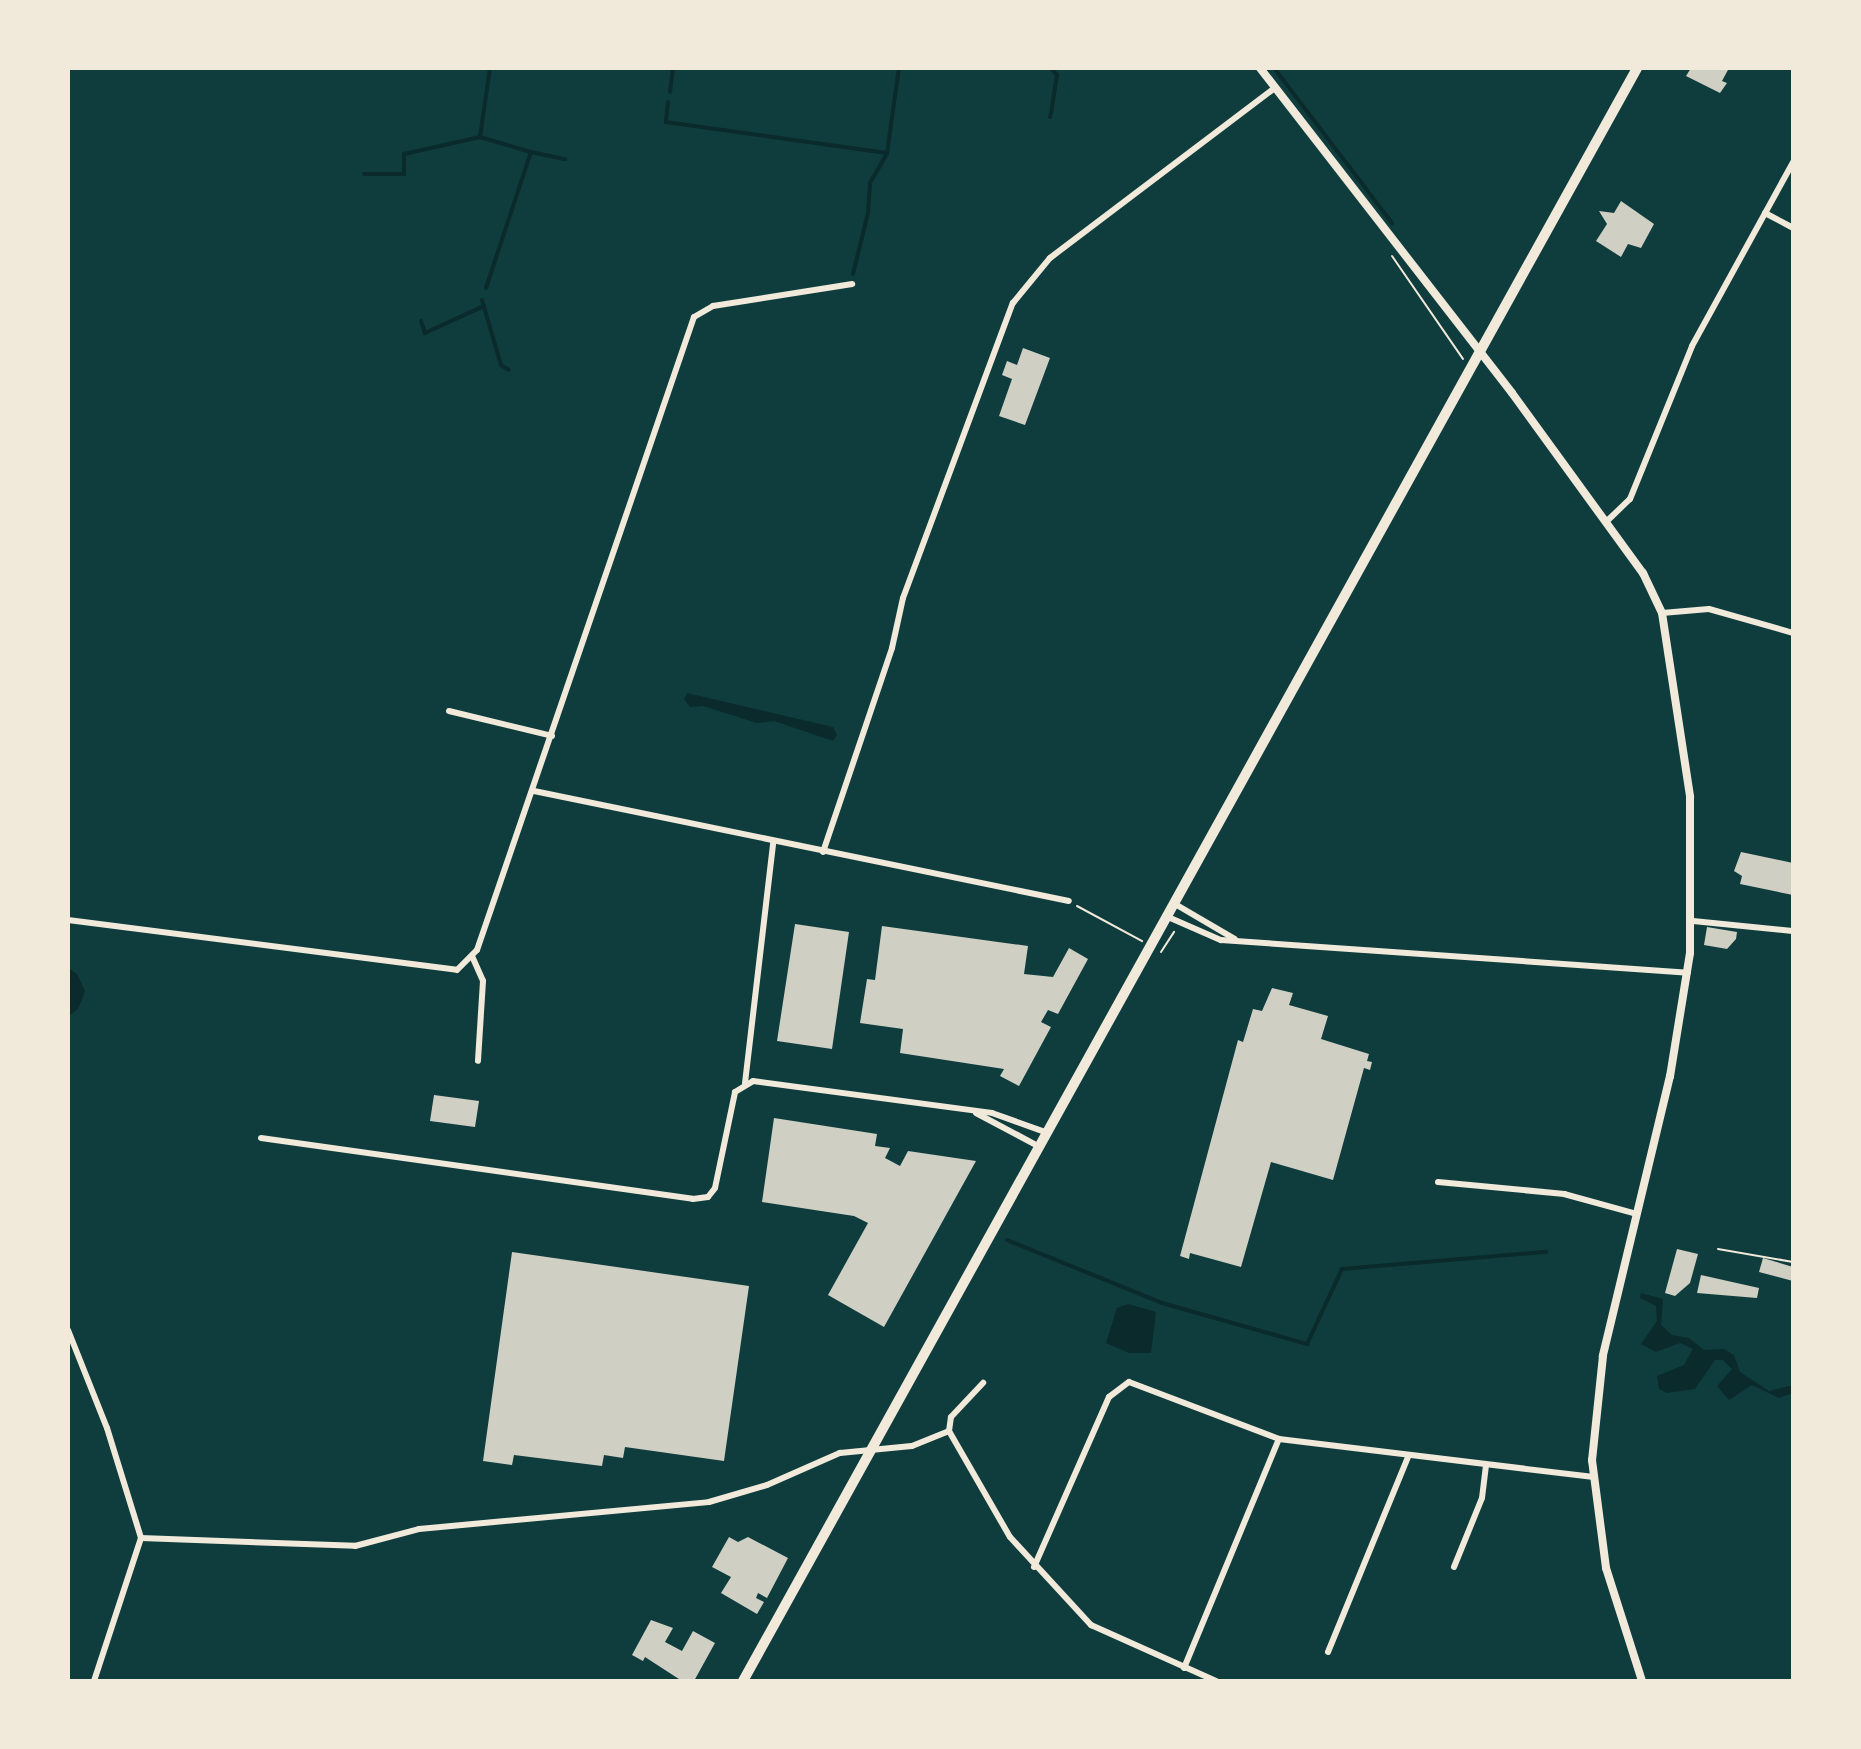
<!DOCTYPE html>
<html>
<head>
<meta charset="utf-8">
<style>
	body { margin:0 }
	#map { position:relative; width:1861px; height:1749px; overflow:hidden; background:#0f3d3e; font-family:"Alegreya Sans",sans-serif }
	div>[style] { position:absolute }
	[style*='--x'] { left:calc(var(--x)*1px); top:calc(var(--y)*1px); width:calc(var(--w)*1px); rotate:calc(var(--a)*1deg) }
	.water>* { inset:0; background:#0a2a2b }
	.stream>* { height:4px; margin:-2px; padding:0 2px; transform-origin:2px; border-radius:2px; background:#0a2a2b }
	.building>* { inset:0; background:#cfcfc3 }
	.path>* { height:2px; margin:-1px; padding:0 1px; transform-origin:1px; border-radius:1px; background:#f1e9da }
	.minor>* { height:6px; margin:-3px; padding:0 3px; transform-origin:3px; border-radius:3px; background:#f1e9da }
	.tertiary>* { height:8px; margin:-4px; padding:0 4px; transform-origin:4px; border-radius:4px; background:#f1e9da }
	.primary>* { height:10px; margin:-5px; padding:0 5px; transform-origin:5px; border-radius:5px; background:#f1e9da }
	span { translate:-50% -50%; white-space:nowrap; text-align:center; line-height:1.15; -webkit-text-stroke:6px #f1e9da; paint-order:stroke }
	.frame { position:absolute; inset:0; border:70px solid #f1e9da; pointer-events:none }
</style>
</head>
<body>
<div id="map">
	<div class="water">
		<i style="clip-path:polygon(687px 693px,833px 727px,837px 735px,833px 741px,774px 721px,757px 723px,703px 706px,690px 707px,684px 699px)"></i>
		<i style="clip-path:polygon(68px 968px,77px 974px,85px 991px,78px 1009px,68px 1016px)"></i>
		<i style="clip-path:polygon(1641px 1293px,1663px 1299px,1661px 1325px,1672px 1335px,1689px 1338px,1704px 1350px,1724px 1349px,1734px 1355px,1740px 1372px,1769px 1391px,1793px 1385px,1793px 1393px,1779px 1398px,1752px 1385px,1729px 1400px,1717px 1386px,1732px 1369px,1723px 1360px,1715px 1360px,1695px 1389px,1667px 1393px,1659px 1389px,1657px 1376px,1684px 1365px,1693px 1349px,1680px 1343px,1656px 1352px,1641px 1344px,1657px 1321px,1656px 1306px,1640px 1298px)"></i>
		<i style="clip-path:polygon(1128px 1304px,1156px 1312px,1151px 1353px,1129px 1353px,1106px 1343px,1117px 1308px)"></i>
	</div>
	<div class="stream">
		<i style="--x:1051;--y:68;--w:9;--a:49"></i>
		<i style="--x:1057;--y:75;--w:32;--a:99"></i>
		<i style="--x:1274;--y:68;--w:195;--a:52.7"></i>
		<i style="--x:670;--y:92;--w:24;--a:-83"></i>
		<i style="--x:668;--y:102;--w:20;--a:96"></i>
		<i style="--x:666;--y:122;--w:223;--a:8"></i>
		<i style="--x:1050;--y:117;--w:8;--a:-76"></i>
		<i style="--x:480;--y:137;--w:70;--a:-81.8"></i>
		<i style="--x:364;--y:174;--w:40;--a:0"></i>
		<i style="--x:404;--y:174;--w:20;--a:-90"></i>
		<i style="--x:404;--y:154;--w:78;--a:-12.6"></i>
		<i style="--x:480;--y:137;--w:53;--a:16.4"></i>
		<i style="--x:853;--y:274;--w:63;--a:-76.2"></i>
		<i style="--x:868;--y:213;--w:30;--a:-86"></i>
		<i style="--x:870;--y:183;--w:34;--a:-60"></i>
		<i style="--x:887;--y:153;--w:86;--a:-82"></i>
		<i style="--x:486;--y:288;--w:143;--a:-71.7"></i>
		<i style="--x:531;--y:152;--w:35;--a:12"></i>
		<i style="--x:482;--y:300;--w:68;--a:73.7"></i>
		<i style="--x:501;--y:365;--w:9;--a:32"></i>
		<i style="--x:421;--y:321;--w:13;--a:72"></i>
		<i style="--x:425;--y:333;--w:65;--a:-24.6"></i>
		<i style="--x:1007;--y:1240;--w:167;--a:22.1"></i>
		<i style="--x:1162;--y:1303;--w:151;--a:15.8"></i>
		<i style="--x:1307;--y:1344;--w:83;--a:-65"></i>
		<i style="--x:1342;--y:1269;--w:205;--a:-4.8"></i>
	</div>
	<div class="building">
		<i style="clip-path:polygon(1691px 68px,1729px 68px,1722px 81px,1727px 83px,1720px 93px,1686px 76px)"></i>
		<i style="clip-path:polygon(1621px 201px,1654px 224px,1641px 248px,1628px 244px,1621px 257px,1596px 241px,1607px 224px,1599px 211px,1614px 213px)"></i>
		<i style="clip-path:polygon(1023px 348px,1050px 358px,1025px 425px,999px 416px,1012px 379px,1002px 375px,1007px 361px,1017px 365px)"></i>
		<i style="clip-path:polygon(1741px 852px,1793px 863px,1793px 895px,1740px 884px,1742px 876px,1734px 871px)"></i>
		<i style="clip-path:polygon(795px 924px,849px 932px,832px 1049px,777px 1041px)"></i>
		<i style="clip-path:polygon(882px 926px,1028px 946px,1024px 974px,1053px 977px,1069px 948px,1088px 959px,1058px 1014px,1048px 1010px,1041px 1022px,1051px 1027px,1019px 1086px,1000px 1076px,1004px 1069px,900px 1053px,903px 1029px,860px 1023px,867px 979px,875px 980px)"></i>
		<i style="clip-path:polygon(1707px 927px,1737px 932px,1736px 939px,1727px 949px,1704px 945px)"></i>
		<i style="clip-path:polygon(1272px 988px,1293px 993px,1289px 1005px,1328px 1016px,1321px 1039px,1369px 1054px,1367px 1061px,1372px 1062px,1370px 1070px,1364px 1068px,1333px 1180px,1271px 1162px,1241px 1267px,1190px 1253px,1189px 1259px,1180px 1256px,1238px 1040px,1243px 1042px,1253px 1009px,1262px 1011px)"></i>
		<i style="clip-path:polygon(434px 1095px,479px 1101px,475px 1127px,430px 1121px)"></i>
		<i style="clip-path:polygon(774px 1118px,877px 1134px,875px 1146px,890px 1148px,885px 1158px,900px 1166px,908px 1151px,976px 1161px,884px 1327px,828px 1295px,868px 1223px,854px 1216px,762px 1202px)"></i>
		<i style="clip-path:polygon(1677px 1249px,1698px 1254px,1690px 1283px,1675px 1296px,1665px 1293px)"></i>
		<i style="clip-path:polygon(512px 1252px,749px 1286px,724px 1461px,625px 1447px,623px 1458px,604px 1455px,602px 1466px,514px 1455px,512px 1465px,483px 1461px)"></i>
		<i style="clip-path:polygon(1763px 1258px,1793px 1267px,1793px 1281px,1759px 1272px)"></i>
		<i style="clip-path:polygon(1701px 1275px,1759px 1288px,1757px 1298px,1697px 1293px)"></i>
		<i style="clip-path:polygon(729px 1537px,738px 1542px,748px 1537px,788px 1558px,767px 1598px,758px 1593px,756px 1598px,764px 1602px,757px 1614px,721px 1593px,731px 1577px,712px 1567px)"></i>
		<i style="clip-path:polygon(651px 1620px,673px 1628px,665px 1642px,682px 1651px,693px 1631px,715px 1643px,694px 1681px,682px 1681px,645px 1657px,643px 1661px,632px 1655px)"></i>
	</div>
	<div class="path">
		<i style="--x:1392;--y:256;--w:125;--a:55.4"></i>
		<i style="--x:1077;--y:906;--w:74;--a:28.3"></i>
		<i style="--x:1161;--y:952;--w:24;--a:-57"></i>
		<i style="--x:1718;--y:1249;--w:76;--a:9.8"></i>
	</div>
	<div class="minor">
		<i style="--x:1765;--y:213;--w:32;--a:28"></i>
		<i style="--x:1606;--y:522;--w:33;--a:-44"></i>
		<i style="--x:1630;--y:499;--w:165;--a:-67.9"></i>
		<i style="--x:1692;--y:346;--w:210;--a:-61.2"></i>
		<i style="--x:1662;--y:613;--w:47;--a:-4.9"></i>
		<i style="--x:1709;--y:609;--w:87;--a:15.9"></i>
		<i style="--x:449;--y:711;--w:106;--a:13.6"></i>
		<i style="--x:534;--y:791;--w:546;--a:11.62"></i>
		<i style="--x:823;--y:852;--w:215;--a:-71.3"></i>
		<i style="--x:892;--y:648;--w:51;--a:-77.6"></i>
		<i style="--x:903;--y:598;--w:315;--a:-69.6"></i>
		<i style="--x:1013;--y:303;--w:58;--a:-50.6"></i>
		<i style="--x:1050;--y:258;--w:282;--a:-37.1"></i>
		<i style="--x:1175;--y:904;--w:69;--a:30.3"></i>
		<i style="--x:1168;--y:917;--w:58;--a:23.5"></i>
		<i style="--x:1221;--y:940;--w:468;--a:4"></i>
		<i style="--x:68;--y:920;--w:392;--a:7.3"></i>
		<i style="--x:457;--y:970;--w:28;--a:-45"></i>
		<i style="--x:477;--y:950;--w:669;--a:-71.08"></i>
		<i style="--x:694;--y:317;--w:22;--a:-30"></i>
		<i style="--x:713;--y:306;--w:141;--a:-9"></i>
		<i style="--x:1693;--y:921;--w:100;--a:5.7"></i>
		<i style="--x:472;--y:956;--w:27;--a:66"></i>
		<i style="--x:483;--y:981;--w:80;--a:93.6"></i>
		<i style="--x:745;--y:1083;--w:242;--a:-83.3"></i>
		<i style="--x:976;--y:1113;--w:72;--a:28"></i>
		<i style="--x:261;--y:1138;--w:436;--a:8"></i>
		<i style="--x:693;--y:1199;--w:15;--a:-8"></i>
		<i style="--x:708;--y:1197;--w:11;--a:-52"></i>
		<i style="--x:715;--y:1188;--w:98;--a:-78.2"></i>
		<i style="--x:735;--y:1092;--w:21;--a:-31"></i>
		<i style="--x:753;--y:1081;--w:241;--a:7.6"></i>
		<i style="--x:992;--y:1113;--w:59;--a:19.7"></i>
		<i style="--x:1438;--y:1182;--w:127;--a:5.4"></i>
		<i style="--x:1564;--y:1194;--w:76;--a:15.3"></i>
		<i style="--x:68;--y:1330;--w:105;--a:68.3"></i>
		<i style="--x:107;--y:1428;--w:115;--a:72.8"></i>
		<i style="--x:141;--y:1538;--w:151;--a:108.2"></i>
		<i style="--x:949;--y:1431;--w:14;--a:-82"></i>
		<i style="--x:951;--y:1417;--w:47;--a:-46.7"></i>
		<i style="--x:141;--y:1538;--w:214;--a:2.1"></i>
		<i style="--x:355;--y:1546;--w:66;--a:-14.9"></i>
		<i style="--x:419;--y:1529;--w:291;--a:-5.3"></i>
		<i style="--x:709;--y:1502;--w:60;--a:-16.3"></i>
		<i style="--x:767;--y:1485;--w:80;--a:-23.7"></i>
		<i style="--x:840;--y:1453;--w:72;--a:-5.6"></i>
		<i style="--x:912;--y:1446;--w:40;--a:-22"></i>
		<i style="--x:949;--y:1431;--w:122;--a:60.1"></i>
		<i style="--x:1010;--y:1537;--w:120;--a:47.4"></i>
		<i style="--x:1091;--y:1625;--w:137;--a:24.1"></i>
		<i style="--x:1034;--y:1567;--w:186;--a:-66.2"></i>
		<i style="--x:1109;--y:1397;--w:25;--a:-37"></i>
		<i style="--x:1129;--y:1382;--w:160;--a:20.8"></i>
		<i style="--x:1279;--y:1439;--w:315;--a:6.9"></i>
		<i style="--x:1454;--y:1567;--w:74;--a:-67.9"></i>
		<i style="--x:1482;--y:1498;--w:31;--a:-83"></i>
		<i style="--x:1328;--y:1652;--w:211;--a:-67.7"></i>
		<i style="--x:1184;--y:1668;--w:248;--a:-67.5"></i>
	</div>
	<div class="tertiary">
		<i style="--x:1260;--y:68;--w:411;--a:52.2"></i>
		<i style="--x:1512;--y:393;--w:223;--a:54"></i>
		<i style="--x:1643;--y:573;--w:44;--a:64.6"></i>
		<i style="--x:1662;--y:613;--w:186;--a:81.3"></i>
		<i style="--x:1690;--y:797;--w:156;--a:90"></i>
		<i style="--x:1690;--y:953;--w:125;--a:99.2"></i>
		<i style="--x:1670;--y:1076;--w:288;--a:103.5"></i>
		<i style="--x:1603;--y:1356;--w:105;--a:96"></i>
		<i style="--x:1592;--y:1460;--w:109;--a:82.6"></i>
		<i style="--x:1606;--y:1568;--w:119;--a:72.3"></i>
	</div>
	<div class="primary">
		<i style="--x:743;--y:1681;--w:1844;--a:-61"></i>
	</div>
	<div class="frame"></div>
</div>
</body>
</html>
